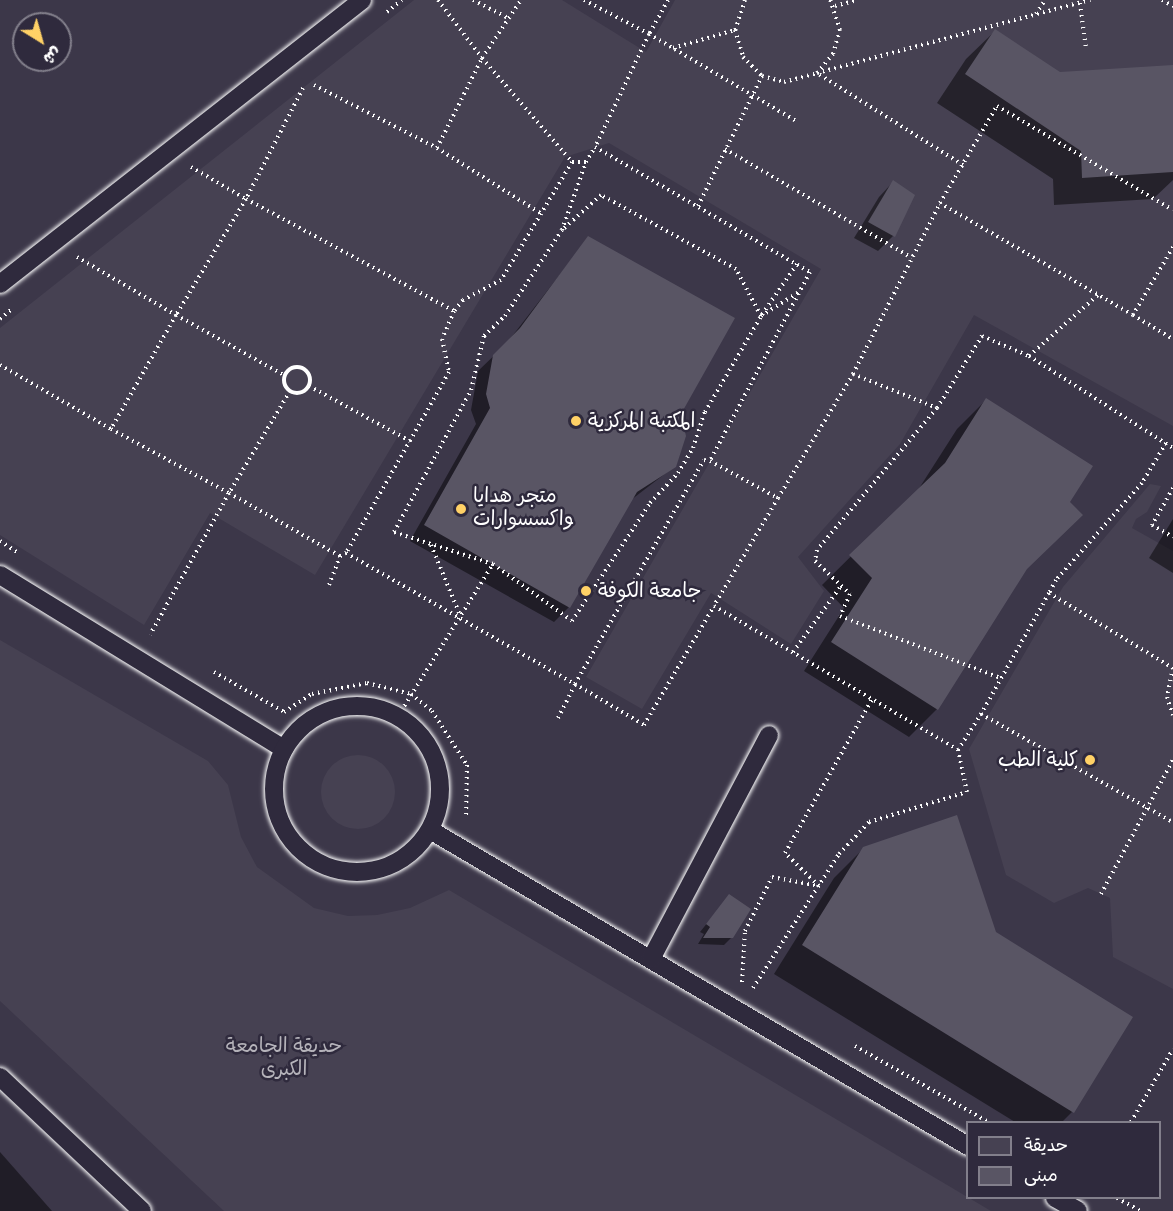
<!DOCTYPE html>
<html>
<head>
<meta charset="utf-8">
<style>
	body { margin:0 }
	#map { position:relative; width:1173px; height:1211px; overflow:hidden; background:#2f2a3d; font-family:Mynerve,"Playpen Sans Arabic",sans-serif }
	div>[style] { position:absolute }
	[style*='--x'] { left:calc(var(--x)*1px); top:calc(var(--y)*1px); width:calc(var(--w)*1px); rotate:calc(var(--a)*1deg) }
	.built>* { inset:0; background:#3c3749 }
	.green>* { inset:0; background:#464152 }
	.round { border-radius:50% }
	.shadow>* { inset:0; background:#0007 }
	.building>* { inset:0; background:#595564 }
	.path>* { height:4px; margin-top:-2px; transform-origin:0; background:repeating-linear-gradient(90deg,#fff 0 1.5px,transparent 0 6px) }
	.path>.ring { margin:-2px; padding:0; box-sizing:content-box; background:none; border:4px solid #fff; border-radius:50% }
	.roads { filter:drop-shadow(0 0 2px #fff) drop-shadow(0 0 2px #fff) }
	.lane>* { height:18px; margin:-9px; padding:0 9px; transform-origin:9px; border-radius:9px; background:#2f2a3d }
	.lane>.ring { margin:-9px; padding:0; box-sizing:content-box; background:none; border:18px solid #2f2a3d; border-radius:50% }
	.dots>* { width:16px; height:16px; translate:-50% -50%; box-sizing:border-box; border:3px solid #2f2a3d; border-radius:50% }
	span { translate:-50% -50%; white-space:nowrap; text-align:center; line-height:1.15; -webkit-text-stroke:5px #2f2a3d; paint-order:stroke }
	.poi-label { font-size:20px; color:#fff }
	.left { translate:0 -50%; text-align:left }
	.right { translate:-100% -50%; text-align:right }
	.park-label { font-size:20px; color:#b5b3ba }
	.legend { position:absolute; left:966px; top:1121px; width:195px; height:78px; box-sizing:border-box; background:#2f2a3d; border:2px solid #827f8b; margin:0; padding:8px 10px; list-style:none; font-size:18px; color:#fff }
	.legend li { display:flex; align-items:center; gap:12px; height:30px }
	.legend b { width:30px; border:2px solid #827f8b }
	.north { position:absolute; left:12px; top:12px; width:60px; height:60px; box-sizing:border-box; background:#2f2a3d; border:2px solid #827f8b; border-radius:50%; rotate:143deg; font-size:16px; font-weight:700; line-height:24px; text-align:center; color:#fff }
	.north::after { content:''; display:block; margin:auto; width:21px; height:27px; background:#ffd166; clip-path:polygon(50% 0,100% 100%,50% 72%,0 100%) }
</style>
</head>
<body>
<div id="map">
	<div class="built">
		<i style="clip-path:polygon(evenodd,0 0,1173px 0,1173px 1211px,0 1211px,0 0,24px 24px,60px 24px,60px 60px,24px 60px,24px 24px,0 0,968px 1122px,1160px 1122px,1160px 1198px,968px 1198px,968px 1122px)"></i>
	</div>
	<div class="green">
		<i style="clip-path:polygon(414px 0,562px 0,646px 52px,675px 0,1173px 0,1173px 426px,974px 315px,900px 444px,798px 557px,824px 591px,791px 644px,711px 593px,642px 709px,586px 677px,821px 269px,609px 143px,565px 157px,315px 575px,210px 513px,144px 625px,0 535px,0 328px)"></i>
		<i style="clip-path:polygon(1150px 484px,1161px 486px,1147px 512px,1136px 519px,1132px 528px,1173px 551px,1173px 989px,1113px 957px,1110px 898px,1088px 888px,1054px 903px,1006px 875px,969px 749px,1063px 587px)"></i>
		<i style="clip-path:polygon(0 640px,208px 761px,228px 785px,241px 837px,257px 867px,314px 908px,348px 916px,377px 915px,410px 908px,449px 890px,991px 1211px,224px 1211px,0 1001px)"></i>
		<i class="round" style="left:321px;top:755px;width:74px;height:74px"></i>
	</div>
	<div class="shadow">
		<i style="clip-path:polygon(995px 31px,1059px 74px,1173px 67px,1173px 180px,1153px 199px,1054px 205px,1053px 179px,937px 103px,966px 59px)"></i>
		<i style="clip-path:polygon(893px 182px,893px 236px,878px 251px,854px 238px,879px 197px)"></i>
		<i style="clip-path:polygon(589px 237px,675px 466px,631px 500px,569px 607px,554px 622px,410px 541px,476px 424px,471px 410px,478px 371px,506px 344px)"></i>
		<i style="clip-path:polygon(986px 400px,1024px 571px,937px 709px,909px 737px,804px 671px,844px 608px,822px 585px,918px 490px,957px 429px)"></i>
		<i style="clip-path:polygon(1173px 519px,1173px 573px,1149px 558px)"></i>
		<i style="clip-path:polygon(863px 849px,995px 933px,1072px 1112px,1062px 1122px,1015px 1122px,774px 974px,834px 878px)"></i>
		<i style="clip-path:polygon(729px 896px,732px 937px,724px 945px,698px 944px,704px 934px,700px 932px)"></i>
		<i style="clip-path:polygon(0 1152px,52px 1211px,0 1211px)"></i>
	</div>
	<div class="building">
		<i style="clip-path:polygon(995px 29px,1060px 72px,1173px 65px,1173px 172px,1082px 178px,1081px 151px,965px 74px)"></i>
		<i style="clip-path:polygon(893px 180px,915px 195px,895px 237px,868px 222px)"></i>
		<i style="clip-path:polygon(588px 236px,735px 318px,681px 414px,686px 436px,676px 467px,637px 492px,570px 608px,424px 525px,490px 408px,486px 394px,493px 355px,520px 328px)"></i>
		<i style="clip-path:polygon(986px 398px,1093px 466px,1070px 502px,1083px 515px,1027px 569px,938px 710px,831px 642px,872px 578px,849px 555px,945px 463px)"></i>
		<i style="clip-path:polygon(957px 815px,996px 932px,1133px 1017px,1074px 1113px,802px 945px,863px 847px)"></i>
		<i style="clip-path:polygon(729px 894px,751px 909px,733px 938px,703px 938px,710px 927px,706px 924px)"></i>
	</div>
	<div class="path">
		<i style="--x:438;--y:0;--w:73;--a:52.8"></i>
		<i style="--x:482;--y:58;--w:138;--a:49.1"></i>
		<i style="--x:473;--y:0;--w:42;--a:27.2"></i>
		<i style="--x:584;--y:0;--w:73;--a:27.6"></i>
		<i style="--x:649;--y:34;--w:125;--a:115.5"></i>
		<i style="--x:668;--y:0;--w:39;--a:119"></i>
		<i style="--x:649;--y:34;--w:171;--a:30.6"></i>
		<i style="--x:745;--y:0;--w:32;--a:108"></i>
		<i style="--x:735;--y:30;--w:28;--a:73"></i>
		<i style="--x:743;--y:57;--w:27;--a:45"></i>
		<i style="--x:762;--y:76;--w:23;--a:15"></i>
		<i style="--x:784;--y:82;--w:34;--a:-15"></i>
		<i style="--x:817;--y:73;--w:25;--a:-50"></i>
		<i style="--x:833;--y:54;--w:25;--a:-74"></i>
		<i style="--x:840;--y:30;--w:32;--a:-108"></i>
		<i style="--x:1162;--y:0;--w:13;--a:29"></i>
		<i style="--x:1080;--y:3;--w:46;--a:82.6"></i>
		<i style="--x:835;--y:6;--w:23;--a:-15"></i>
		<i style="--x:387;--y:12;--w:19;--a:-39"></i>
		<i style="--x:1036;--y:14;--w:17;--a:-57"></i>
		<i style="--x:673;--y:48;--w:65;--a:-16.2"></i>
		<i style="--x:314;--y:85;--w:138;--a:27.1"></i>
		<i style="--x:437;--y:148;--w:124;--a:32.2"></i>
		<i style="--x:303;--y:88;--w:125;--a:117.2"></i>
		<i style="--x:246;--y:199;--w:236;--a:28.3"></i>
		<i style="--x:437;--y:148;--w:101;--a:-63.4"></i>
		<i style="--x:482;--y:58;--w:70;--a:-56.1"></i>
		<i style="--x:725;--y:149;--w:216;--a:30.2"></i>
		<i style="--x:586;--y:162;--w:14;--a:180"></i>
		<i style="--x:572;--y:162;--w:138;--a:121"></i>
		<i style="--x:501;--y:280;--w:43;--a:152.2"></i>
		<i style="--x:463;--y:300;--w:14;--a:129"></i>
		<i style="--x:454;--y:311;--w:30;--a:113"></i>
		<i style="--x:442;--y:339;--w:34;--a:78"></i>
		<i style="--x:449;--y:372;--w:208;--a:119.6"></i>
		<i style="--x:346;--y:553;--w:264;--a:29.8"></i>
		<i style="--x:575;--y:684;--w:258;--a:-60.1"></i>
		<i style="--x:704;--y:460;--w:6;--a:9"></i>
		<i style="--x:963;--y:165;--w:173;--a:-147.8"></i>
		<i style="--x:817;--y:73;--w:283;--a:-15"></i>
		<i style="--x:191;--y:167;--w:64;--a:30.2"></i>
		<i style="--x:246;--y:199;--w:135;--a:121.1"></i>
		<i style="--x:176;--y:315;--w:124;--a:29.1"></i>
		<i style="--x:698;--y:206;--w:145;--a:-63.8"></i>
		<i style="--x:1173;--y:247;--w:79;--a:120.5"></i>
		<i style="--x:1133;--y:315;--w:47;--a:31"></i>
		<i style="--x:77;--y:257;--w:115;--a:30.4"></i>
		<i style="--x:176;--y:315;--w:131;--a:119.7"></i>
		<i style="--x:111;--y:429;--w:134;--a:28.5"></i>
		<i style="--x:229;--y:493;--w:162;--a:119.1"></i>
		<i style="--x:797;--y:264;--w:63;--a:124.7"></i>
		<i style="--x:761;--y:316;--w:45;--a:-32.3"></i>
		<i style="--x:1133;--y:315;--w:223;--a:-149.9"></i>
		<i style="--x:940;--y:203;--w:113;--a:-59.6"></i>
		<i style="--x:997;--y:106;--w:204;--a:30.6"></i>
		<i style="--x:0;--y:319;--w:17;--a:-40"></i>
		<i style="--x:1029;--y:356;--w:171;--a:32.6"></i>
		<i style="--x:0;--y:365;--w:128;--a:30"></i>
		<i class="ring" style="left:284px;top:367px;width:22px;height:22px"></i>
		<i style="--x:853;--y:374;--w:91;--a:22"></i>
		<i style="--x:937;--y:408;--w:85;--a:-58"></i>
		<i style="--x:982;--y:336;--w:51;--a:23.1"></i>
		<i style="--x:1029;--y:356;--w:92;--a:-41.5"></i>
		<i style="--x:309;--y:386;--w:115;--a:28.6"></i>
		<i style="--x:290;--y:391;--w:119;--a:120.9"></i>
		<i style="--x:229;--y:493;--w:128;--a:29.6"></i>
		<i style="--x:340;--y:556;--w:7;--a:-27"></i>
		<i style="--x:937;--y:408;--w:186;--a:130.2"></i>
		<i style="--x:817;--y:550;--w:11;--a:100"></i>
		<i style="--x:815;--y:561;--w:48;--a:43.3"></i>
		<i style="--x:850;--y:594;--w:24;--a:114"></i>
		<i style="--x:840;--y:616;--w:173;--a:21.1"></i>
		<i style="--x:1166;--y:443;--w:47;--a:121"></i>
		<i style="--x:1142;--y:483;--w:130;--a:131.6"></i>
		<i style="--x:1056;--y:580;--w:15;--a:118"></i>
		<i style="--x:1049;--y:593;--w:145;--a:31.2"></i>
		<i style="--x:1173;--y:488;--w:43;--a:119.6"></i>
		<i style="--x:1152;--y:525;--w:24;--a:30"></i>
		<i style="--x:778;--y:498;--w:126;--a:120.7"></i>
		<i style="--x:714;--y:606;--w:283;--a:30.5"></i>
		<i style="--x:958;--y:750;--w:43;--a:-57.4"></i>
		<i style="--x:0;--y:541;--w:20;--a:33"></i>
		<i style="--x:431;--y:545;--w:76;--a:67.5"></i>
		<i style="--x:493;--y:564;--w:97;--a:35.8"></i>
		<i style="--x:572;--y:621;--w:141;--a:-56.5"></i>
		<i style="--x:650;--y:503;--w:41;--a:-47"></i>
		<i style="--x:678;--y:473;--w:29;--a:-59"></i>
		<i style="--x:693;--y:448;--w:38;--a:-72"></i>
		<i style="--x:705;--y:412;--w:111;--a:-59.7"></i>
		<i style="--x:761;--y:316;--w:53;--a:-118"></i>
		<i style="--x:736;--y:269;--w:154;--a:-151.3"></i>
		<i style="--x:601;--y:195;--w:52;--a:138.1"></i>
		<i style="--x:562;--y:230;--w:72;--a:-70.6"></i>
		<i style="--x:586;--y:162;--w:17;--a:-59"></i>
		<i style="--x:595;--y:147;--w:249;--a:30.2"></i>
		<i style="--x:810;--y:272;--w:214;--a:117.9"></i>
		<i style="--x:710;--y:461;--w:77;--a:28.6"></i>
		<i style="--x:778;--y:498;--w:145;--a:-58.8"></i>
		<i style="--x:853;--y:374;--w:192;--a:-63"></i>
		<i style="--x:329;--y:585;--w:31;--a:-69"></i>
		<i style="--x:1049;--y:593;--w:139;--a:119.3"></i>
		<i style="--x:981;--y:714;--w:220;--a:29.4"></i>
		<i style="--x:793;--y:652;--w:82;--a:-54"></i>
		<i style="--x:1173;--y:668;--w:30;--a:102"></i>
		<i style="--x:1167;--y:697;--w:19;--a:72"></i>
		<i style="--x:214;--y:672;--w:81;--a:29.7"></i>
		<i style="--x:284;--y:712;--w:33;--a:-33"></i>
		<i style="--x:312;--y:694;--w:56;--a:-11.3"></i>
		<i style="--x:367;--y:683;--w:45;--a:14"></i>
		<i style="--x:411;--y:694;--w:27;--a:39"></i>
		<i style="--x:432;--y:711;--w:64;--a:57.1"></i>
		<i style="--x:467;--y:765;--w:54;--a:91.1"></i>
		<i style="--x:398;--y:716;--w:179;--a:-58"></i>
		<i style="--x:493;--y:564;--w:104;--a:-162.1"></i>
		<i style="--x:394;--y:532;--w:162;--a:-61.5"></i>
		<i style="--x:471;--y:390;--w:56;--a:-76.5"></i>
		<i style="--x:484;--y:336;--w:29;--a:-44"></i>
		<i style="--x:505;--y:316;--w:103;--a:-56.5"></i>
		<i style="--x:558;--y:718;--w:38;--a:-63"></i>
		<i style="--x:575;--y:684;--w:80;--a:30.7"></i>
		<i style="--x:644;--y:725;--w:138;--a:-59.5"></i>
		<i style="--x:1101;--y:894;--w:152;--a:-61.8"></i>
		<i style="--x:742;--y:982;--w:51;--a:-86.6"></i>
		<i style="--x:745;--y:931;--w:60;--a:-63.4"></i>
		<i style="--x:772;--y:877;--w:48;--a:10.8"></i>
		<i style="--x:819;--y:886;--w:47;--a:-135.9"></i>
		<i style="--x:785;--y:853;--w:177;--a:-60.5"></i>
		<i style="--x:753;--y:988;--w:159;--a:-57.3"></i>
		<i style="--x:839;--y:854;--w:44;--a:-46.8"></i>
		<i style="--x:869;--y:822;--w:102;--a:-17"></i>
		<i style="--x:967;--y:792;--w:43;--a:-102.1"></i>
		<i style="--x:855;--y:1046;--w:153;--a:29.7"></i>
		<i style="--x:1131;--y:1122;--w:84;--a:-60.1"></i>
		<i style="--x:1117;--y:1198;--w:26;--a:29"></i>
	</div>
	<div class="roads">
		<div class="lane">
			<i style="--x:0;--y:284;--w:460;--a:-38.1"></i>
			<i style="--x:0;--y:575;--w:333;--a:31.5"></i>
			<i class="ring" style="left:274px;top:706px;width:148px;height:148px"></i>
			<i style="--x:430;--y:830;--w:624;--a:30.43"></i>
			<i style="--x:651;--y:959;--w:253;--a:-62.2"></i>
			<i style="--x:0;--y:1077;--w:195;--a:43.3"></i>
			<i style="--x:1055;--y:1198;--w:26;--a:29"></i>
		</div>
	</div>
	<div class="dots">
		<i style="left:576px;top:421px;background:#ffd166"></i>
		<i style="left:461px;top:509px;background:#ffd166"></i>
		<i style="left:586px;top:591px;background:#ffd166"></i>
		<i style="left:1090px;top:760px;background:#ffd166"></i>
	</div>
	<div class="poi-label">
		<span class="left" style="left:588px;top:421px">المكتبة المركزية</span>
		<span class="left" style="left:473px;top:508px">متجر هدايا<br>واكسسوارات</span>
		<span class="left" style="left:598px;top:591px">جامعة الكوفة</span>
		<span class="right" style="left:1078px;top:760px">كلية الطب</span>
	</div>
	<div class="park-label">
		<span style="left:284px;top:1058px">حديقة الجامعة<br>الكبرى</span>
	</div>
	<ul class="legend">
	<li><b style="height:16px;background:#464152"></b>حديقة</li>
	<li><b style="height:16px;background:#595564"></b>مبنى</li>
	</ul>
	<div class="north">ش</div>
</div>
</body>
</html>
